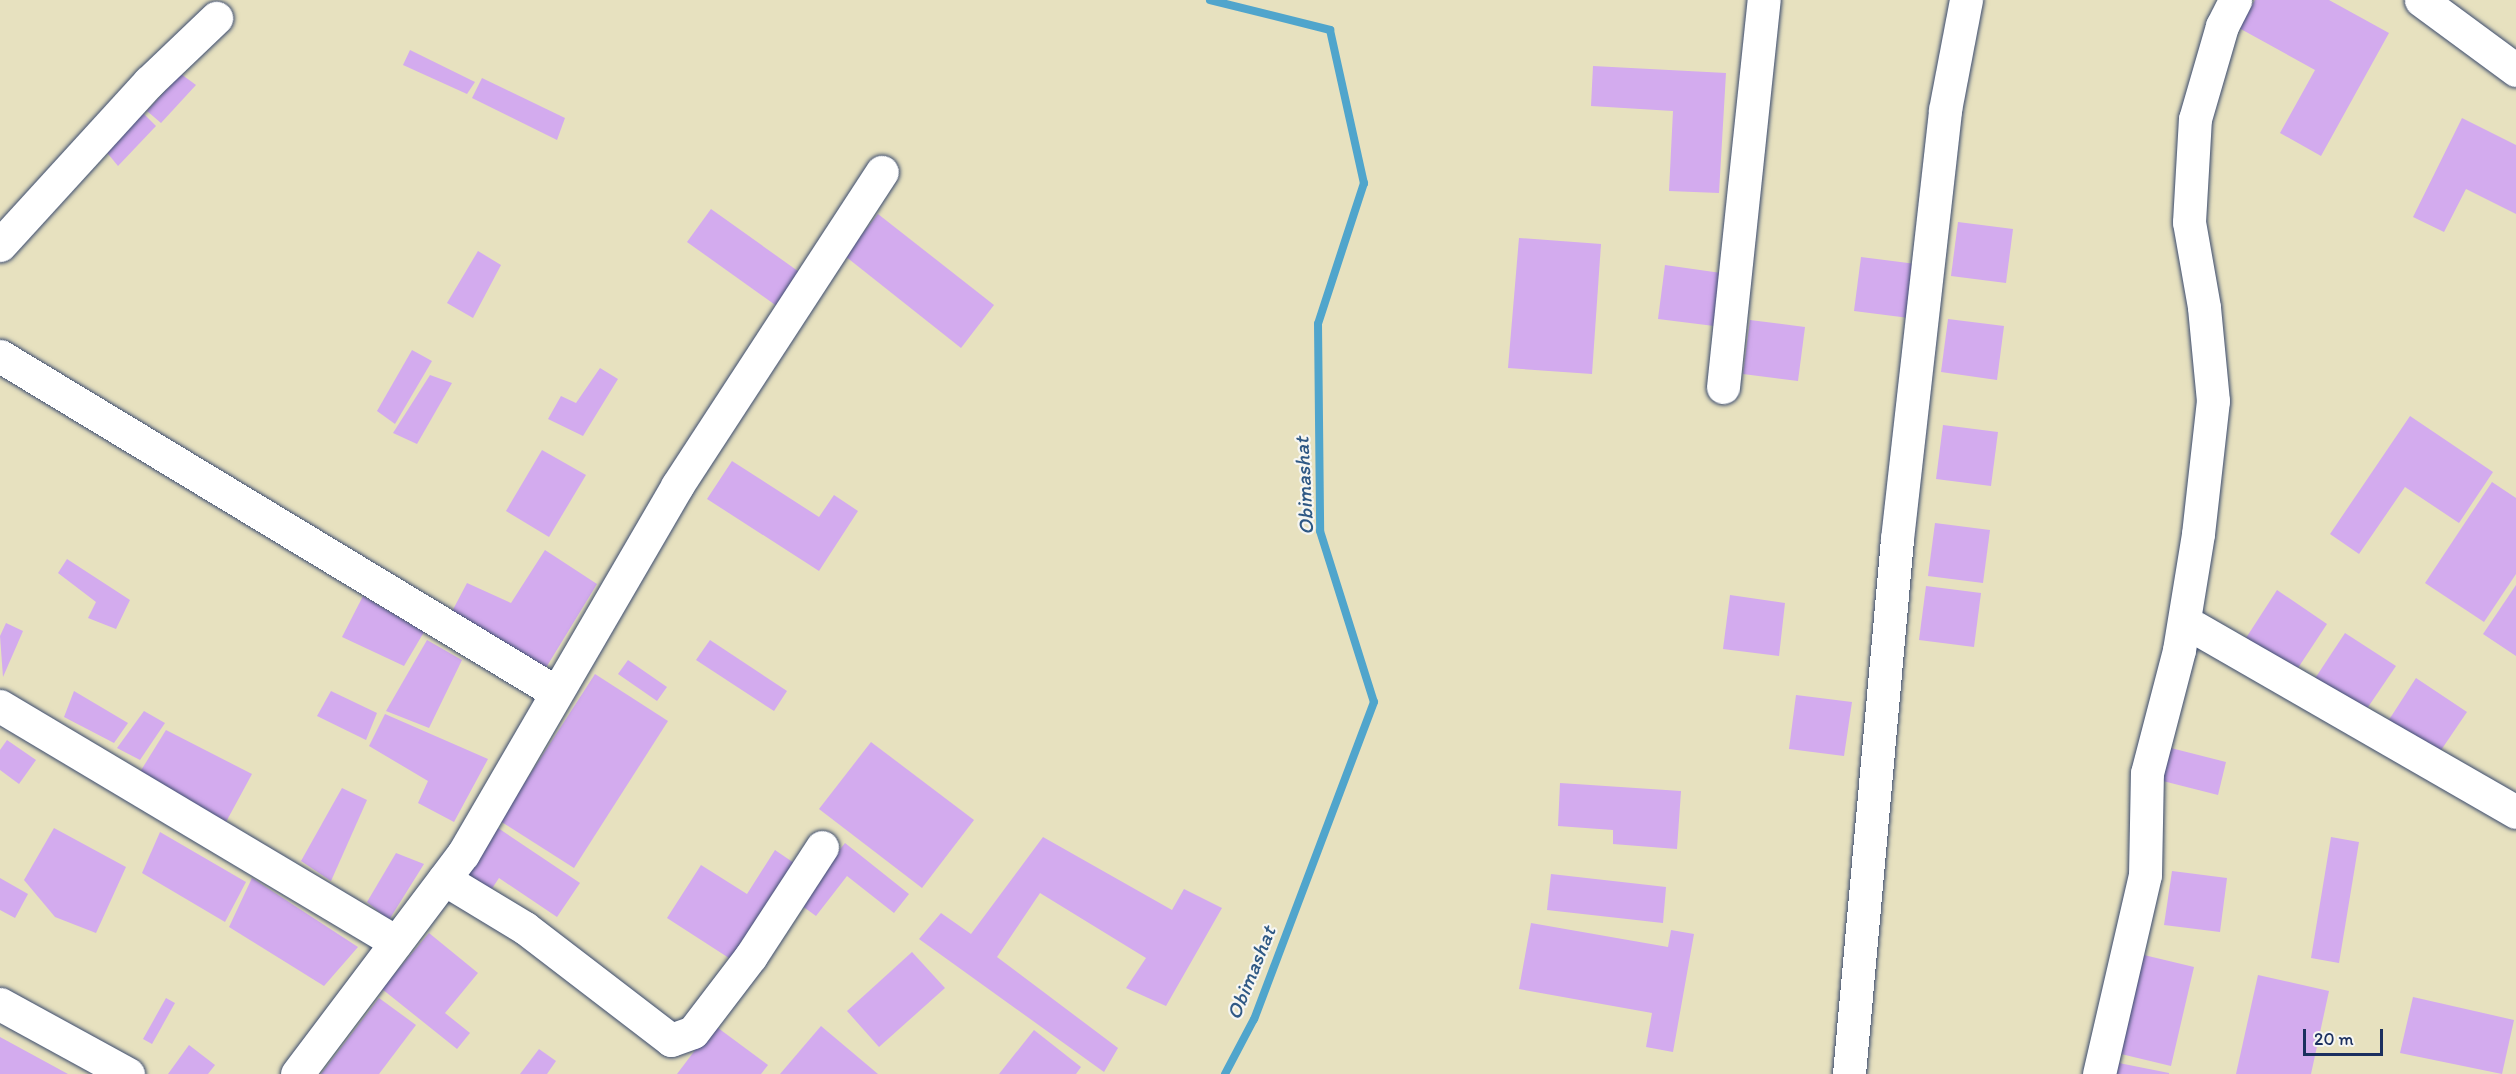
<!DOCTYPE html>
<html>
<head>
<meta charset="utf-8">
<style>
	body { margin:0 }
	#map { position:relative; width:2516px; height:1074px; overflow:hidden; background:#e7e1bf; font-family:Itim,sans-serif }
	div>[style] { position:absolute }
	[style*='--x'] { left:calc(var(--x)*1px); top:calc(var(--y)*1px); width:calc(var(--w)*1px); rotate:calc(var(--a)*1deg) }
	.stream>* { height:8px; margin:-4px; padding:0 4px; transform-origin:4px; border-radius:4px; background:#50a5cc }
	.building>* { inset:0; background:#d3abee }
	.roads { filter:drop-shadow(0 0 2px #3a4a6d) drop-shadow(0 0 2px #3a4a6d) }
	.minor>* { height:33px; margin:-16.5px; padding:0 16.5px; transform-origin:16.5px; border-radius:16.5px; background:#fff }
	span { translate:-50% -50%; white-space:nowrap; text-align:center; line-height:1.15; -webkit-text-stroke:4.5px #f6f6f2; paint-order:stroke }
	.water-label { font-size:21px; color:#2e5884; font-style:italic }
	.scale { position:absolute; left:2303px; top:1029px; width:80px; height:27px; box-sizing:border-box; border:3px solid #1b2f5e; border-top:0; padding-left:8px; font-size:18px; line-height:21px; white-space:nowrap; color:#1b2f5e; -webkit-text-stroke:4px #f6f6f2; paint-order:stroke }
</style>
</head>
<body>
<div id="map">
	<div class="stream">
		<i style="--x:1210;--y:0;--w:124;--a:14"></i>
		<i style="--x:1330;--y:30;--w:157;--a:77.5"></i>
		<i style="--x:1364;--y:183;--w:148;--a:108.1"></i>
		<i style="--x:1318;--y:324;--w:207;--a:89.4"></i>
		<i style="--x:1320;--y:531;--w:179;--a:72.5"></i>
		<i style="--x:1374;--y:702;--w:339;--a:110.7"></i>
		<i style="--x:1254;--y:1019;--w:62;--a:117.8"></i>
	</div>
	<div class="building">
		<i style="clip-path:polygon(2255px 0,2329px 0,2389px 33px,2321px 156px,2280px 133px,2315px 70px,2239px 28px)"></i>
		<i style="clip-path:polygon(410px 50px,475px 82px,467px 94px,403px 65px)"></i>
		<i style="clip-path:polygon(1593px 66px,1726px 73px,1719px 193px,1669px 191px,1673px 111px,1591px 106px)"></i>
		<i style="clip-path:polygon(181px 74px,196px 85px,161px 123px,147px 111px)"></i>
		<i style="clip-path:polygon(482px 78px,565px 118px,557px 140px,472px 98px)"></i>
		<i style="clip-path:polygon(142px 112px,156px 126px,118px 166px,104px 149px)"></i>
		<i style="clip-path:polygon(2462px 118px,2516px 145px,2516px 214px,2466px 189px,2444px 232px,2413px 217px)"></i>
		<i style="clip-path:polygon(711px 209px,802px 274px,778px 307px,687px 242px)"></i>
		<i style="clip-path:polygon(878px 214px,994px 305px,961px 348px,845px 256px)"></i>
		<i style="clip-path:polygon(1958px 222px,2013px 229px,2006px 283px,1951px 276px)"></i>
		<i style="clip-path:polygon(1519px 238px,1601px 244px,1592px 374px,1508px 368px)"></i>
		<i style="clip-path:polygon(478px 251px,501px 265px,473px 318px,447px 303px)"></i>
		<i style="clip-path:polygon(1861px 257px,1916px 264px,1909px 318px,1854px 311px)"></i>
		<i style="clip-path:polygon(1665px 265px,1721px 273px,1714px 326px,1658px 319px)"></i>
		<i style="clip-path:polygon(1948px 319px,2004px 326px,1997px 380px,1941px 372px)"></i>
		<i style="clip-path:polygon(1750px 320px,1805px 327px,1798px 381px,1743px 374px)"></i>
		<i style="clip-path:polygon(412px 350px,432px 361px,395px 424px,377px 411px)"></i>
		<i style="clip-path:polygon(600px 368px,618px 379px,583px 436px,548px 419px,561px 396px,576px 403px)"></i>
		<i style="clip-path:polygon(430px 375px,452px 383px,417px 444px,393px 433px)"></i>
		<i style="clip-path:polygon(2410px 416px,2493px 472px,2459px 523px,2405px 487px,2359px 554px,2330px 534px)"></i>
		<i style="clip-path:polygon(1943px 425px,1998px 432px,1991px 486px,1936px 479px)"></i>
		<i style="clip-path:polygon(542px 450px,586px 475px,549px 537px,506px 511px)"></i>
		<i style="clip-path:polygon(732px 461px,819px 517px,834px 495px,858px 511px,819px 571px,707px 499px)"></i>
		<i style="clip-path:polygon(2492px 482px,2516px 498px,2516px 574px,2484px 622px,2425px 583px)"></i>
		<i style="clip-path:polygon(1935px 523px,1990px 530px,1983px 583px,1928px 576px)"></i>
		<i style="clip-path:polygon(545px 550px,597px 584px,544px 671px,448px 619px,467px 583px,511px 603px)"></i>
		<i style="clip-path:polygon(67px 559px,130px 600px,116px 629px,88px 618px,96px 602px,58px 573px)"></i>
		<i style="clip-path:polygon(2516px 585px,2516px 656px,2483px 634px)"></i>
		<i style="clip-path:polygon(1926px 586px,1981px 593px,1974px 647px,1919px 640px)"></i>
		<i style="clip-path:polygon(2277px 590px,2327px 624px,2296px 671px,2246px 638px)"></i>
		<i style="clip-path:polygon(1730px 595px,1785px 603px,1779px 656px,1723px 649px)"></i>
		<i style="clip-path:polygon(363px 596px,424px 632px,404px 666px,342px 637px)"></i>
		<i style="clip-path:polygon(6px 623px,23px 631px,3px 677px,0 636px)"></i>
		<i style="clip-path:polygon(2345px 633px,2396px 666px,2364px 713px,2314px 680px)"></i>
		<i style="clip-path:polygon(427px 640px,462px 660px,429px 728px,386px 711px)"></i>
		<i style="clip-path:polygon(710px 640px,787px 691px,774px 711px,696px 660px)"></i>
		<i style="clip-path:polygon(628px 660px,667px 687px,657px 701px,618px 674px)"></i>
		<i style="clip-path:polygon(595px 674px,668px 721px,574px 868px,500px 821px)"></i>
		<i style="clip-path:polygon(2416px 678px,2467px 712px,2435px 759px,2385px 726px)"></i>
		<i style="clip-path:polygon(74px 691px,128px 723px,114px 743px,64px 717px)"></i>
		<i style="clip-path:polygon(331px 691px,377px 713px,366px 740px,317px 716px)"></i>
		<i style="clip-path:polygon(1796px 695px,1852px 702px,1844px 756px,1789px 749px)"></i>
		<i style="clip-path:polygon(144px 711px,165px 723px,140px 760px,117px 748px)"></i>
		<i style="clip-path:polygon(385px 714px,488px 759px,454px 822px,418px 803px,428px 781px,369px 746px)"></i>
		<i style="clip-path:polygon(166px 730px,252px 774px,226px 822px,140px 772px)"></i>
		<i style="clip-path:polygon(7px 740px,36px 760px,19px 784px,0 770px,0 750px)"></i>
		<i style="clip-path:polygon(871px 742px,974px 820px,922px 888px,819px 809px)"></i>
		<i style="clip-path:polygon(2163px 746px,2226px 762px,2218px 795px,2155px 779px)"></i>
		<i style="clip-path:polygon(1560px 783px,1681px 791px,1677px 849px,1613px 844px,1613px 830px,1558px 826px)"></i>
		<i style="clip-path:polygon(342px 788px,367px 800px,331px 881px,301px 861px)"></i>
		<i style="clip-path:polygon(495px 826px,580px 883px,557px 917px,499px 878px,487px 896px,462px 880px)"></i>
		<i style="clip-path:polygon(54px 828px,126px 867px,96px 933px,55px 917px,24px 880px)"></i>
		<i style="clip-path:polygon(160px 832px,246px 882px,225px 922px,142px 873px)"></i>
		<i style="clip-path:polygon(1043px 837px,1172px 910px,1184px 889px,1222px 908px,1166px 1006px,1126px 988px,1146px 958px,1040px 893px,997px 957px,1118px 1048px,1104px 1072px,919px 939px,941px 913px,971px 934px)"></i>
		<i style="clip-path:polygon(2331px 837px,2359px 842px,2339px 963px,2311px 958px)"></i>
		<i style="clip-path:polygon(845px 843px,909px 894px,894px 913px,847px 876px,816px 916px,798px 903px)"></i>
		<i style="clip-path:polygon(775px 850px,794px 863px,732px 960px,667px 918px,701px 865px,747px 894px)"></i>
		<i style="clip-path:polygon(396px 853px,424px 864px,389px 920px,367px 902px)"></i>
		<i style="clip-path:polygon(2172px 871px,2227px 878px,2220px 932px,2164px 925px)"></i>
		<i style="clip-path:polygon(1551px 874px,1666px 887px,1663px 923px,1547px 910px)"></i>
		<i style="clip-path:polygon(0 878px,28px 894px,15px 918px,0 910px)"></i>
		<i style="clip-path:polygon(252px 878px,358px 947px,324px 986px,229px 927px)"></i>
		<i style="clip-path:polygon(1531px 923px,1668px 947px,1671px 930px,1694px 934px,1673px 1052px,1646px 1047px,1652px 1013px,1519px 989px)"></i>
		<i style="clip-path:polygon(429px 933px,478px 973px,445px 1013px,470px 1033px,457px 1049px,382px 989px)"></i>
		<i style="clip-path:polygon(912px 952px,945px 988px,879px 1047px,847px 1011px)"></i>
		<i style="clip-path:polygon(2144px 955px,2194px 967px,2171px 1066px,2121px 1054px)"></i>
		<i style="clip-path:polygon(2258px 975px,2329px 991px,2311px 1074px,2236px 1074px)"></i>
		<i style="clip-path:polygon(2413px 997px,2514px 1020px,2502px 1074px,2400px 1053px)"></i>
		<i style="clip-path:polygon(166px 998px,175px 1003px,152px 1044px,143px 1039px)"></i>
		<i style="clip-path:polygon(379px 998px,416px 1025px,379px 1074px,321px 1074px)"></i>
		<i style="clip-path:polygon(714px 1025px,768px 1065px,761px 1074px,677px 1074px)"></i>
		<i style="clip-path:polygon(821px 1026px,878px 1074px,780px 1074px)"></i>
		<i style="clip-path:polygon(1034px 1030px,1081px 1067px,1076px 1074px,999px 1074px)"></i>
		<i style="clip-path:polygon(0 1037px,68px 1074px,0 1074px)"></i>
		<i style="clip-path:polygon(189px 1045px,215px 1065px,208px 1074px,168px 1074px)"></i>
		<i style="clip-path:polygon(539px 1049px,556px 1061px,547px 1074px,520px 1074px)"></i>
		<i style="clip-path:polygon(2119px 1063px,2169px 1073px,2169px 1074px,2117px 1074px)"></i>
	</div>
	<div class="roads">
		<div class="minor">
			<i style="--x:2421;--y:0;--w:118;--a:36.4"></i>
			<i style="--x:0;--y:245;--w:221;--a:-47.6"></i>
			<i style="--x:149;--y:82;--w:93;--a:-43.7"></i>
			<i style="--x:0;--y:356;--w:647;--a:31.16"></i>
			<i style="--x:1723;--y:387;--w:389;--a:-84"></i>
			<i style="--x:2196;--y:628;--w:369;--a:29.9"></i>
			<i style="--x:0;--y:706;--w:461;--a:30.8"></i>
			<i style="--x:444;--y:879;--w:95;--a:31.2"></i>
			<i style="--x:525;--y:928;--w:184;--a:37.5"></i>
			<i style="--x:671;--y:1040;--w:23;--a:-20"></i>
			<i style="--x:693;--y:1032;--w:96;--a:-52.7"></i>
			<i style="--x:751;--y:956;--w:130;--a:-56.9"></i>
			<i style="--x:0;--y:1004;--w:146;--a:28.7"></i>
			<i style="--x:297;--y:1074;--w:276;--a:-53"></i>
			<i style="--x:463;--y:854;--w:426;--a:-59.8"></i>
			<i style="--x:677;--y:486;--w:375;--a:-56.9"></i>
			<i style="--x:1849;--y:1074;--w:537;--a:-84.87"></i>
			<i style="--x:1897;--y:539;--w:432;--a:-83.6"></i>
			<i style="--x:1945;--y:110;--w:112;--a:-79.2"></i>
			<i style="--x:2099;--y:1074;--w:204;--a:-77"></i>
			<i style="--x:2145;--y:875;--w:102;--a:-88.9"></i>
			<i style="--x:2147;--y:773;--w:127;--a:-75.4"></i>
			<i style="--x:2179;--y:650;--w:118;--a:-80.7"></i>
			<i style="--x:2198;--y:534;--w:134;--a:-83.6"></i>
			<i style="--x:2213;--y:401;--w:94;--a:-95.5"></i>
			<i style="--x:2204;--y:307;--w:86;--a:-100"></i>
			<i style="--x:2189;--y:222;--w:103;--a:-86.7"></i>
			<i style="--x:2195;--y:119;--w:97;--a:-73.8"></i>
			<i style="--x:2222;--y:26;--w:29;--a:-63"></i>
		</div>
	</div>
	<div class="water-label">
		<span style="left:1304px;top:486px;rotate:-93deg">Obimashat</span>
		<span style="left:1251px;top:973px;rotate:-68deg">Obimashat</span>
	</div>
	<div class="scale">20 m</div>
</div>
</body>
</html>
